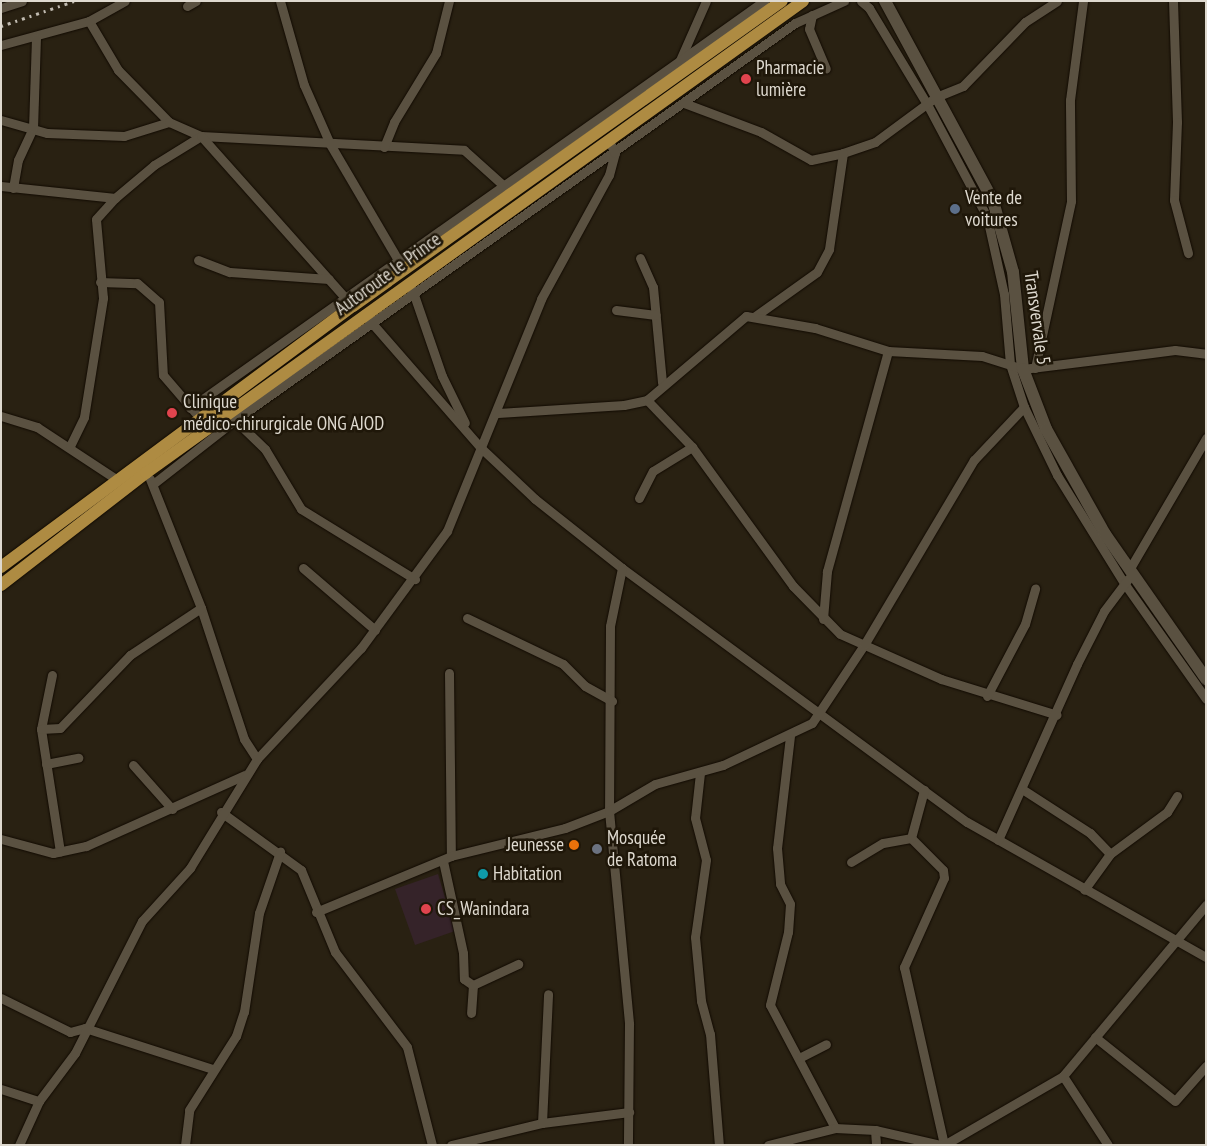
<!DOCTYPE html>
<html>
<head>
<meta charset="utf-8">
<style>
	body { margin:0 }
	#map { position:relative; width:1207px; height:1146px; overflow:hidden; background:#292112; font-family:"PT Sans Narrow",sans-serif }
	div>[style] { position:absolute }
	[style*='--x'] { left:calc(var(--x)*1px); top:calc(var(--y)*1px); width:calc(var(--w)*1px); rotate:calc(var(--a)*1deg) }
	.medical>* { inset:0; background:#352329 }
	.roads { filter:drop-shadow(0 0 1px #110a01) drop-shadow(0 0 1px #110a01) }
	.street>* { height:9px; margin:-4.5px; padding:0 4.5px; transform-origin:4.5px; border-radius:4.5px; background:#5a5141 }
	.secondary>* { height:12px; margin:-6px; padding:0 6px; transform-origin:6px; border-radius:6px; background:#5a5141 }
	.primary>* { height:12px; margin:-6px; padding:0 6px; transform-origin:6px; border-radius:6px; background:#ae8b42 }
	.rail>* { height:2.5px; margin-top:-1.25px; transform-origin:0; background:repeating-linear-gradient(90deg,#c1bbb1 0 2.5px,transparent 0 7.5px) }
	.dots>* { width:14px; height:14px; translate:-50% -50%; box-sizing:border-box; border:2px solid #1f1709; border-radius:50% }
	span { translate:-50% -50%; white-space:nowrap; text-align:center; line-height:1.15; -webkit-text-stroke:5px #1f1709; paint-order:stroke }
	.poi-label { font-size:19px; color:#ded9cf }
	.left { translate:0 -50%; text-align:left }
	.right { translate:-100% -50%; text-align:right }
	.street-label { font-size:19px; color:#ded9cf }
	.frame { position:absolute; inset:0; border:2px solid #ded9cf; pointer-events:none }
</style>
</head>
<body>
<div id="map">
	<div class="medical">
		<i style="clip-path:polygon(438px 874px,455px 931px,415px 945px,395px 889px)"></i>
	</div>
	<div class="roads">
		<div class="street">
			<i style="--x:280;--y:1;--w:87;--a:74.1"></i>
			<i style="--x:304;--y:85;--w:64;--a:66.2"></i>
			<i style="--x:330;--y:144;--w:140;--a:59.6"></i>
			<i style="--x:861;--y:1;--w:11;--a:41"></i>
			<i style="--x:869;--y:8;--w:112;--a:58.9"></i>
			<i style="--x:927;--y:104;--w:128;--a:62"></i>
			<i style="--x:987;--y:217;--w:79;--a:77.6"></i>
			<i style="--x:1004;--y:294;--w:70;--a:85.1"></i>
			<i style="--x:1010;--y:364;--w:45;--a:72"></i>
			<i style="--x:1024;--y:407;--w:76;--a:64.1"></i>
			<i style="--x:1057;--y:475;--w:127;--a:58.2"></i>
			<i style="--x:1124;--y:583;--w:142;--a:54.7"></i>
			<i style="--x:1173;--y:1;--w:121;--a:88.1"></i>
			<i style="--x:1177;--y:122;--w:78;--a:92.2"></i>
			<i style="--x:1174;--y:200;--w:55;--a:75.2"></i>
			<i style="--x:187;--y:6;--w:10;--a:-29"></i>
			<i style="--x:1;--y:8;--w:22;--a:-18"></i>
			<i style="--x:812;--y:15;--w:14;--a:102"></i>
			<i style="--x:809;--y:29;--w:43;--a:67"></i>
			<i style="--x:89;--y:21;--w:57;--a:59.4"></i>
			<i style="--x:118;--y:70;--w:73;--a:45.6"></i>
			<i style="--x:1;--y:45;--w:91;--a:-15.3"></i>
			<i style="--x:89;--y:21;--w:41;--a:-29.1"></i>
			<i style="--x:680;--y:60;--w:64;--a:-66.2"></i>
			<i style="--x:684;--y:103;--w:82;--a:20.6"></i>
			<i style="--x:761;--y:132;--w:57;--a:29.2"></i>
			<i style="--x:811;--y:160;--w:33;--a:-12"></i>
			<i style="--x:843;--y:153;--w:34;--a:-19"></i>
			<i style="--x:875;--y:142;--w:76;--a:-36.4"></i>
			<i style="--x:936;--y:97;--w:29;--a:-22"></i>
			<i style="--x:963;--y:86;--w:89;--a:-45.9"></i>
			<i style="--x:1025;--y:22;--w:38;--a:-33"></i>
			<i style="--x:1;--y:120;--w:48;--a:15.8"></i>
			<i style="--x:47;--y:133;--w:77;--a:2.2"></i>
			<i style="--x:124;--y:136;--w:47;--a:-17.3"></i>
			<i style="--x:169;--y:122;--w:35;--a:24"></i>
			<i style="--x:201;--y:136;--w:263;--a:3"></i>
			<i style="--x:464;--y:150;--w:54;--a:42"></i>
			<i style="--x:384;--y:147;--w:27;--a:-68"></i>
			<i style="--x:394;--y:122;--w:81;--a:-58.7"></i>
			<i style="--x:436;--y:53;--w:54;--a:-76"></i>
			<i style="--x:1;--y:186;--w:115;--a:6"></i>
			<i style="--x:115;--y:198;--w:51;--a:-40.2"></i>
			<i style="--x:154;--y:165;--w:55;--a:-31.7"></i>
			<i style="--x:201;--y:136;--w:222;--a:48.3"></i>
			<i style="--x:13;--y:188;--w:28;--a:-80"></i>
			<i style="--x:18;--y:160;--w:35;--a:-65"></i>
			<i style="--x:33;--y:128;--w:90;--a:-88.1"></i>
			<i style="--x:640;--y:258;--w:32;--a:66"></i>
			<i style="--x:653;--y:287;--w:96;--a:84.6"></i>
			<i style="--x:198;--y:260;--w:34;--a:21"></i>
			<i style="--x:230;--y:272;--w:99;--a:4"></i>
			<i style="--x:100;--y:282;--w:37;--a:2"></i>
			<i style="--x:137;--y:283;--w:29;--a:41"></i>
			<i style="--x:159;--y:302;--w:73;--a:86.9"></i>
			<i style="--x:163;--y:375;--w:57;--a:49.3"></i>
			<i style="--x:412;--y:289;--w:92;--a:71"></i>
			<i style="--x:442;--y:376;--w:52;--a:63.9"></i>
			<i style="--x:616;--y:310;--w:40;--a:7.1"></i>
			<i style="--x:364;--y:314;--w:178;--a:48.9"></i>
			<i style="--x:481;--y:448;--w:74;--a:43.4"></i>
			<i style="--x:535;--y:499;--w:111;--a:38.4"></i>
			<i style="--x:622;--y:568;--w:428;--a:36.4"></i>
			<i style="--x:967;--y:822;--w:274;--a:29.5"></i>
			<i style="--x:754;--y:317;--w:77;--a:-35.5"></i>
			<i style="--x:817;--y:272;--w:26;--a:-62"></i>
			<i style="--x:829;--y:249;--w:97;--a:-81.7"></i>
			<i style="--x:1035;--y:368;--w:171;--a:-77.8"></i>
			<i style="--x:1071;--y:201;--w:101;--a:-90.6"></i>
			<i style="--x:1070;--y:100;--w:100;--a:-82.5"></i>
			<i style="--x:647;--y:400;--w:130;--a:-40.3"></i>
			<i style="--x:746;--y:316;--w:70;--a:9.9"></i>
			<i style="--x:815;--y:328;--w:77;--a:17.5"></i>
			<i style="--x:888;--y:351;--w:94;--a:3"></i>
			<i style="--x:982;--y:356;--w:43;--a:17.6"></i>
			<i style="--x:1023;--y:369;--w:153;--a:-7.1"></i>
			<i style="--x:1175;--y:350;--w:31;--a:7"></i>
			<i style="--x:190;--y:408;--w:704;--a:-35.34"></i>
			<i style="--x:498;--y:413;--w:126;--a:-3.6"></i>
			<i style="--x:624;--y:405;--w:24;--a:-12"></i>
			<i style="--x:647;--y:400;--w:65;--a:46.2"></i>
			<i style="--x:692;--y:447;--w:172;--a:54"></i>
			<i style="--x:793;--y:586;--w:67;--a:45.6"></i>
			<i style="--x:840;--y:634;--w:111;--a:24"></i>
			<i style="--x:941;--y:679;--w:121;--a:17.2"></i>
			<i style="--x:1;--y:416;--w:38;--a:17"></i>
			<i style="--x:37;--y:427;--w:95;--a:33.4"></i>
			<i style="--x:235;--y:420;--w:42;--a:44"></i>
			<i style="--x:265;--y:449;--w:70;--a:59"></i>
			<i style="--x:301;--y:509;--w:134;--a:31.6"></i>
			<i style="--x:70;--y:446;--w:32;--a:-64"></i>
			<i style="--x:84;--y:417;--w:121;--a:-80.9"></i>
			<i style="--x:103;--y:298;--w:79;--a:-95.1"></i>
			<i style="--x:96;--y:219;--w:28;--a:-48"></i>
			<i style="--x:150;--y:479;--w:139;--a:68.4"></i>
			<i style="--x:201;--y:608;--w:138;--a:71.8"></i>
			<i style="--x:244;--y:739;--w:24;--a:57"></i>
			<i style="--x:153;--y:484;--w:104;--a:-38"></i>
			<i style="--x:235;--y:420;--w:686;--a:-35.33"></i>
			<i style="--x:795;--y:23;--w:54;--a:-24.2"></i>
			<i style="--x:639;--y:498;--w:30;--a:-63"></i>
			<i style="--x:653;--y:471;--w:46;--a:-31.6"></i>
			<i style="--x:303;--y:568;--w:95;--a:40.7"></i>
			<i style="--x:622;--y:568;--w:59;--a:101.7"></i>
			<i style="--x:610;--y:626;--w:185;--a:90.3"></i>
			<i style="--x:609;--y:811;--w:214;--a:84.6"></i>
			<i style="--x:629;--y:1024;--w:121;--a:90.5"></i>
			<i style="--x:1129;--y:570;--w:153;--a:-59.7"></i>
			<i style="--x:467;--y:618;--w:106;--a:25.6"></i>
			<i style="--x:563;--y:664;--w:31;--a:45"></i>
			<i style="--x:585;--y:686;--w:31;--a:29"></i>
			<i style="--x:823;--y:619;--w:48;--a:-85.2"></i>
			<i style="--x:827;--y:571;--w:228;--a:-74.5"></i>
			<i style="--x:449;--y:673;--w:183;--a:89.4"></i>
			<i style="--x:52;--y:675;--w:55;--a:101.5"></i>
			<i style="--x:41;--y:729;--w:124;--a:81.2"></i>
			<i style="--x:987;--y:696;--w:81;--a:-62.2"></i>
			<i style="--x:1025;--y:624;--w:37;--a:-74"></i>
			<i style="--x:41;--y:729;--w:19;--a:-3"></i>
			<i style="--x:60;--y:728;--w:101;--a:-46.2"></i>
			<i style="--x:130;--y:655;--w:85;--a:-33.5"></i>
			<i style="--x:790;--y:736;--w:113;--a:96.6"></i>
			<i style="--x:777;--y:848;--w:36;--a:85"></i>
			<i style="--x:780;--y:884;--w:22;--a:63"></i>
			<i style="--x:790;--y:904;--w:28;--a:94"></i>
			<i style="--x:788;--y:932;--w:75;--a:103.9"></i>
			<i style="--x:770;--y:1005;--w:139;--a:62.1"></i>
			<i style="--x:46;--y:764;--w:33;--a:-11"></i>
			<i style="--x:133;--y:765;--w:59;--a:48.4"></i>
			<i style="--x:700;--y:773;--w:45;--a:96.3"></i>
			<i style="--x:695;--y:818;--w:43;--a:75.3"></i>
			<i style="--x:706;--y:860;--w:78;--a:98.1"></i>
			<i style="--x:695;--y:937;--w:64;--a:84.6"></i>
			<i style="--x:701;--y:1001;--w:34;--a:75"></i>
			<i style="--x:710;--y:1034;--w:111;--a:85.4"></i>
			<i style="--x:1022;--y:789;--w:81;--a:32.9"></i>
			<i style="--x:1090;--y:833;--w:29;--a:46"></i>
			<i style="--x:1110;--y:854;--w:44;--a:125.8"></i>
			<i style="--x:221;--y:812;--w:99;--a:35.9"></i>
			<i style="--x:301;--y:870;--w:89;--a:67.5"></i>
			<i style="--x:335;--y:952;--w:119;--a:52.8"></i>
			<i style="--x:407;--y:1047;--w:101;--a:75.7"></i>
			<i style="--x:911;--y:838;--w:45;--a:45"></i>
			<i style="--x:943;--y:870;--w:8;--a:83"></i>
			<i style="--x:944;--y:878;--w:98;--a:114.2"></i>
			<i style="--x:904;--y:967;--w:182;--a:77.3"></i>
			<i style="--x:1;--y:839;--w:54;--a:15.1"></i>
			<i style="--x:53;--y:853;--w:34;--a:-12"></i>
			<i style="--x:86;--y:846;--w:174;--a:-24.1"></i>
			<i style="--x:998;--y:840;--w:193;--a:-65.8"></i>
			<i style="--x:1077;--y:664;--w:59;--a:-63"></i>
			<i style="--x:1104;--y:611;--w:40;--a:-53"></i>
			<i style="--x:1110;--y:854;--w:71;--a:-36.4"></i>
			<i style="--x:1167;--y:812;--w:19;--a:-58"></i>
			<i style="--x:443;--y:861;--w:94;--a:77.7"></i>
			<i style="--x:463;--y:953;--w:26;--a:88"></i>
			<i style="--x:464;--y:979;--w:11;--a:34"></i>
			<i style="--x:473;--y:985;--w:28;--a:94"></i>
			<i style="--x:851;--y:862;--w:37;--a:-31"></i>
			<i style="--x:883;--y:843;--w:28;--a:-10"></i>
			<i style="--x:911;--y:838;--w:50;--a:-74.8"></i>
			<i style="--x:316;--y:912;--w:146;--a:-22.5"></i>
			<i style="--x:451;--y:856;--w:117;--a:-13.8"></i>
			<i style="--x:565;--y:828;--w:47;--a:-21.1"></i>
			<i style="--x:609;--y:811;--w:53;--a:-30.4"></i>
			<i style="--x:655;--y:784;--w:71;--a:-15.6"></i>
			<i style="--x:723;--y:765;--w:98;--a:-25.3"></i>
			<i style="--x:812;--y:723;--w:94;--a:-56.3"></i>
			<i style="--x:864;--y:645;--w:215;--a:-59.3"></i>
			<i style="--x:974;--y:460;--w:73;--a:-46.7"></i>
			<i style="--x:473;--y:985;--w:50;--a:-25"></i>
			<i style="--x:1;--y:998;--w:77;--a:26.2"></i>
			<i style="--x:70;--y:1032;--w:16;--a:-15"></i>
			<i style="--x:85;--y:1028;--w:134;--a:17.8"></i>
			<i style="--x:1095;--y:1037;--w:102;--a:38.7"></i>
			<i style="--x:1175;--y:1101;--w:47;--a:-48.5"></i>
			<i style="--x:801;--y:1057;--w:28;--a:-27"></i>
			<i style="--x:1063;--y:1076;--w:82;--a:56.9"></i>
			<i style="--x:1;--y:1089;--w:40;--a:18"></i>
			<i style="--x:542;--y:1123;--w:129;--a:-87.3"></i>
			<i style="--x:875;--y:1130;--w:15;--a:86"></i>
			<i style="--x:19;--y:1145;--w:48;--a:-65.6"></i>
			<i style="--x:39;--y:1101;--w:60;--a:-53.1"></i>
			<i style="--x:75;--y:1053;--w:148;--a:-63.1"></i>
			<i style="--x:142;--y:921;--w:72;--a:-47.8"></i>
			<i style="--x:190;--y:868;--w:128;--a:-58.4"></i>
			<i style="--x:257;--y:759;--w:152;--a:-46.9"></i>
			<i style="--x:361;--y:648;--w:145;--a:-53.7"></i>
			<i style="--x:447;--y:531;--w:250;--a:-67.9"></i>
			<i style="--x:541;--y:299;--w:141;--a:-61.3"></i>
			<i style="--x:609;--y:175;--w:23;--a:-75"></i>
			<i style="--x:615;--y:153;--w:13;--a:-117"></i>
			<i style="--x:185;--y:1145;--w:35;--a:-83"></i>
			<i style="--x:189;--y:1110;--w:88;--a:-57.6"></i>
			<i style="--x:236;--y:1036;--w:25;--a:-72"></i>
			<i style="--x:244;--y:1012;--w:100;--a:-81.4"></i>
			<i style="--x:259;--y:913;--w:65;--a:-71"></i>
			<i style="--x:451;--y:1145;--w:94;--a:-13.6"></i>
			<i style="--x:542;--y:1123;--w:88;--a:-7.2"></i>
			<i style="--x:768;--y:1145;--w:69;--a:-14.2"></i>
			<i style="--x:835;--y:1128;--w:40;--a:2.9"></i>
			<i style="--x:875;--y:1130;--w:68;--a:12.8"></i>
			<i style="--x:944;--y:1145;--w:138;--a:-30.1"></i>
			<i style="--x:1063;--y:1076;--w:223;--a:-50.1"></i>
		</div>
		<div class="secondary">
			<i style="--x:885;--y:1;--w:227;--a:61.6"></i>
			<i style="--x:993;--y:201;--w:74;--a:74.3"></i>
			<i style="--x:1013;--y:272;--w:98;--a:84.1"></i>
			<i style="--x:1023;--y:369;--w:64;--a:69"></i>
			<i style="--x:1046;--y:429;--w:120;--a:60.7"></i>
			<i style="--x:1105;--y:534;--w:177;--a:55.1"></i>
		</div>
		<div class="primary">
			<i style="--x:1;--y:567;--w:438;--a:-36.6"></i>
			<i style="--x:353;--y:306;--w:526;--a:-35.41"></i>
			<i style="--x:1;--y:585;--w:183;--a:-37.7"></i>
			<i style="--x:146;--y:473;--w:809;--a:-35.69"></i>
		</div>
	</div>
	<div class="rail">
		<i style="--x:1;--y:26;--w:77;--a:-18.9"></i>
	</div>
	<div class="dots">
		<i style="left:746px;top:79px;background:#e0444e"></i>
		<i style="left:955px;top:209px;background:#5c6f8a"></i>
		<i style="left:172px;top:413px;background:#e0444e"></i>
		<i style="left:574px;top:845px;background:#e8710a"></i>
		<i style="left:597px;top:849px;background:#6b7280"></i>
		<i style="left:483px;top:874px;background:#0f9aa8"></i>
		<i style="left:426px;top:909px;background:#e0444e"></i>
	</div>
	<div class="poi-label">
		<span class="left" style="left:756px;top:79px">Pharmacie<br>lumière</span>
		<span class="left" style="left:965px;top:209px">Vente de<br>voitures</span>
		<span class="left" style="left:183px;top:413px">Clinique<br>médico-chirurgicale ONG AJOD</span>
		<span class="left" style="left:607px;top:849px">Mosquée<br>de Ratoma</span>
		<span class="right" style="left:564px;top:845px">Jeunesse</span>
		<span class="left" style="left:493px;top:874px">Habitation</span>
		<span class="left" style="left:437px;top:909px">CS_Wanindara</span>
	</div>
	<div class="street-label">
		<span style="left:388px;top:274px;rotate:-36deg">Autoroute le Prince</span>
		<span style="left:1037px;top:318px;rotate:82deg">Transvervale 5</span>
	</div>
	<div class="frame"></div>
</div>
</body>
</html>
